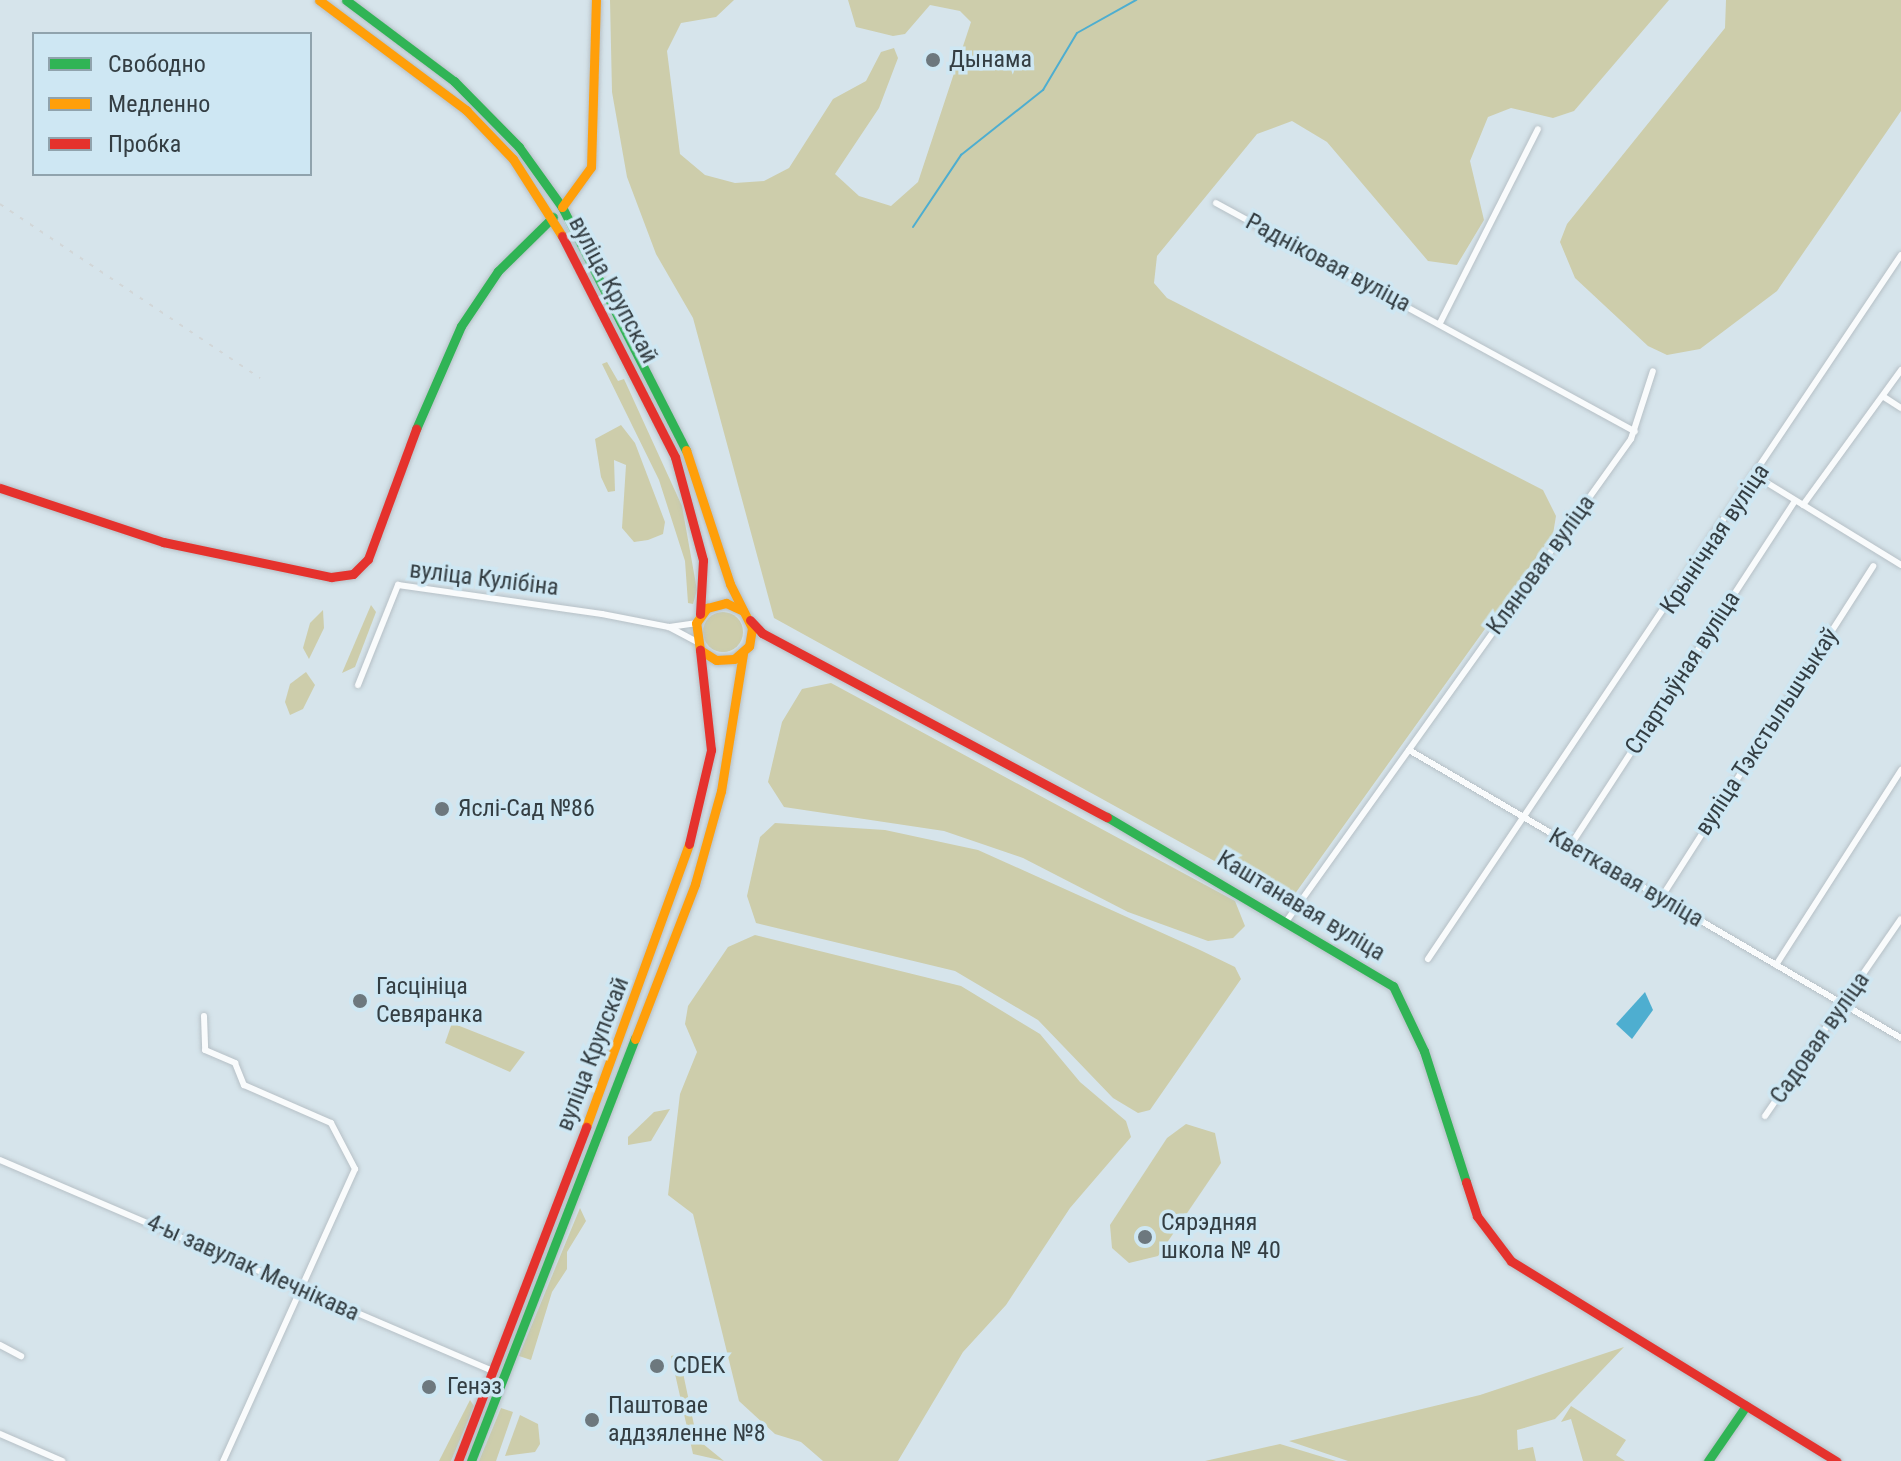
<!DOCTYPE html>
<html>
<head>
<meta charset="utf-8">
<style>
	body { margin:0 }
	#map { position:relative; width:1901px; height:1461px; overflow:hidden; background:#d6e4eb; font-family:"Roboto Condensed",sans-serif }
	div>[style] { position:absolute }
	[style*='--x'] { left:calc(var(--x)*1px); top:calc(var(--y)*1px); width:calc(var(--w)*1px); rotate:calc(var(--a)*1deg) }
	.green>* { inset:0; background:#cdcdab }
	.round { border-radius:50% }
	.water>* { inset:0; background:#4eaed0 }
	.stream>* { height:2px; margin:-1px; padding:0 1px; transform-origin:1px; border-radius:1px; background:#4eaed0 }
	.roads { filter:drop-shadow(0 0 2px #b6c0c6) drop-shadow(0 0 2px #b6c0c6) }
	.street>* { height:6px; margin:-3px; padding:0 3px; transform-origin:3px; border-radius:3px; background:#f9fbfc }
	.fast>* { height:9px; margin:-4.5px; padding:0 4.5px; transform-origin:4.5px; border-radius:4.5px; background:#30b455 }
	.slow>* { height:9px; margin:-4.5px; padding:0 4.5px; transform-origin:4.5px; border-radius:4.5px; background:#ff9f0a }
	.jam>* { height:9px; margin:-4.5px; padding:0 4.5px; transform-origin:4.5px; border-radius:4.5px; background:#e5322d }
	.rail>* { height:2px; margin-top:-1px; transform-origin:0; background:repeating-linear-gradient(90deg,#d2d6d7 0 4px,transparent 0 12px) }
	.dots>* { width:22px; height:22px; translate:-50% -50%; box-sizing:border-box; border:4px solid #cee7f3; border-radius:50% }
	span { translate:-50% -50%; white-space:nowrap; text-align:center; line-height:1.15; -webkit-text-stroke:7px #cee7f3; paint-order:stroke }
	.poi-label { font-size:24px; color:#343e43 }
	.left { translate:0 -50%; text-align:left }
	.street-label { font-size:24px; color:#343e43 }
	.legend { position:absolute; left:32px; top:32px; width:280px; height:144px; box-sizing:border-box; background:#cee7f3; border:2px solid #90a3ad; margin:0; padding:10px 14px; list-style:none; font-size:24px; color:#343e43 }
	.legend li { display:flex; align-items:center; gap:16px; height:40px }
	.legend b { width:40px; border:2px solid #90a3ad }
</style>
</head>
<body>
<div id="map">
	<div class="green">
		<i style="clip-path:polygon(610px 0,734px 0,716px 17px,681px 23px,667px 51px,680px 154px,705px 175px,735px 183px,764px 181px,789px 168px,833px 99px,866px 81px,881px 52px,894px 48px,898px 58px,879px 108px,835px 174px,859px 196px,891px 206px,918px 182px,971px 22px,960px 11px,930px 5px,905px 34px,893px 36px,856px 27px,848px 0,1669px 0,1574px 111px,1553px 118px,1511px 108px,1488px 117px,1470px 161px,1484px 220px,1457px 265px,1428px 261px,1327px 142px,1292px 121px,1257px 134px,1157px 256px,1154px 283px,1167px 298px,1543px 490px,1556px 516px,1553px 534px,1289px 902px,774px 618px,693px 318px,656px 254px,627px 177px,612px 92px)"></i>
		<i style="clip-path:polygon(1726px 0,1901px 0,1901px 111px,1777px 291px,1700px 349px,1667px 355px,1648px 346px,1575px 278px,1560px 242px,1567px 224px,1725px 28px)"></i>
		<i style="clip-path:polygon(607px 362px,618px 381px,624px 379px,682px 506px,697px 590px,693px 604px,688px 603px,685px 561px,659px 480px,602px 364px)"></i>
		<i style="clip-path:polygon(621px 425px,635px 443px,665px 522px,663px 534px,648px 540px,634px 542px,622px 528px,626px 465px,614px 460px,615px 491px,608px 492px,601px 477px,595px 439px)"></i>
		<i style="clip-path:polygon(371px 605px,376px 612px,355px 667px,342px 673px)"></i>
		<i style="clip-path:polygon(323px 610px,324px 628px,309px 659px,303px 648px,310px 623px)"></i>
		<i class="round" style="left:703px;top:612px;width:40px;height:40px"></i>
		<i style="clip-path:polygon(306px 672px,315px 685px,303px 709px,290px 715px,285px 702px,290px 684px)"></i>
		<i style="clip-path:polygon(831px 683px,1235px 901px,1245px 926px,1233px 938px,1208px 941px,1128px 912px,1023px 858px,944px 831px,784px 807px,768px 782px,782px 722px,802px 689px)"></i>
		<i style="clip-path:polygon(775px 823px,885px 830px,978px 850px,1200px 950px,1235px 967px,1241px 979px,1150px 1110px,1138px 1113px,1113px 1098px,1038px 1020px,955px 971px,756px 923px,747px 896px,760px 837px)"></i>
		<i style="clip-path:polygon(755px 935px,961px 986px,1040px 1034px,1080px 1082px,1126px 1121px,1131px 1137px,1070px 1208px,1006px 1305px,963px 1352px,898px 1461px,823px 1461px,801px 1442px,775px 1434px,739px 1401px,693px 1214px,668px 1195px,680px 1094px,697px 1052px,685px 1024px,688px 1006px,728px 947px)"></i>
		<i style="clip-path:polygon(452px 1023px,525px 1052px,510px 1072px,445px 1043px)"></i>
		<i style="clip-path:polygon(670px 1109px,651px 1141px,628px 1145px,628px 1137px,654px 1112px)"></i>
		<i style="clip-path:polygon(1186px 1124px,1215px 1133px,1221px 1163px,1158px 1256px,1129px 1263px,1112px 1248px,1110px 1225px,1167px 1138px)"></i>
		<i style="clip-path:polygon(580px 1208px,586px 1221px,567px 1252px,567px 1269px,552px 1292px,531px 1360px,519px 1356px)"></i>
		<i style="clip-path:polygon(1624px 1347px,1555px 1419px,1517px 1430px,1518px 1450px,1533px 1447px,1536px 1461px,1348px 1461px,1289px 1441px,1480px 1395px)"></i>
		<i style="clip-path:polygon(679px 1354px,697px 1439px,724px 1461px,693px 1454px,671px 1356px)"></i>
		<i style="clip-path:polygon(470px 1400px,474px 1406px,451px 1461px,439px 1461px)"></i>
		<i style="clip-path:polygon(1571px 1406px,1626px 1440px,1616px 1455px,1625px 1461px,1583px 1461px,1571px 1419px,1561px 1422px)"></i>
		<i style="clip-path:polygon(501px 1408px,513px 1412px,496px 1461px,479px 1461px)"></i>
		<i style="clip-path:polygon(520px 1415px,538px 1424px,540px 1444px,535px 1452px,505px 1456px)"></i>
		<i style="clip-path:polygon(1280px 1444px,1336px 1461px,1205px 1461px)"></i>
	</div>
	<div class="water">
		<i style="clip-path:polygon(1645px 992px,1653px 1010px,1632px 1039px,1616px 1024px)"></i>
	</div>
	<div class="stream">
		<i style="--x:913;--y:227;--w:87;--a:-56.3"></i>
		<i style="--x:961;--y:155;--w:105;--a:-38.4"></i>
		<i style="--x:1043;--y:90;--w:66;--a:-59.2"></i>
		<i style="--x:1077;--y:33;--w:68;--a:-29.2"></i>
	</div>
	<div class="roads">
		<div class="street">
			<i style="--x:1216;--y:203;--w:477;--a:28.6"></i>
			<i style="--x:1440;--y:323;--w:217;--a:-63.2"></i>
			<i style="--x:1884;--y:397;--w:20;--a:33"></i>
			<i style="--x:1756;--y:476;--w:170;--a:31.5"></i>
			<i style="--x:1803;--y:505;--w:167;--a:-54"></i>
			<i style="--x:669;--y:627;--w:27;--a:-8"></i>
			<i style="--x:358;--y:685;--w:108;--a:-68.2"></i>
			<i style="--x:398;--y:585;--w:206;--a:8.1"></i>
			<i style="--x:602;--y:614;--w:68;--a:11"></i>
			<i style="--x:669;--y:627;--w:30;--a:28"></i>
			<i style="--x:1409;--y:750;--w:570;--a:30.34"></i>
			<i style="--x:1570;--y:846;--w:412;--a:-56.9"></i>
			<i style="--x:1661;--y:898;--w:394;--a:-57.4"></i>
			<i style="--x:1288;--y:919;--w:590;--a:-54.45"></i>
			<i style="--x:1631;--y:439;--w:71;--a:-72.1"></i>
			<i style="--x:1428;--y:959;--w:848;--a:-56.1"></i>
			<i style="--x:1776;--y:965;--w:232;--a:-57.3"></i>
			<i style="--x:204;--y:1016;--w:34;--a:88"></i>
			<i style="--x:205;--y:1050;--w:33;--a:23"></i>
			<i style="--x:235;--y:1063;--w:24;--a:68"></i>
			<i style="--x:244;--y:1085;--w:95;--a:23.6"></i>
			<i style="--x:331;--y:1123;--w:52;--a:62.4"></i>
			<i style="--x:355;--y:1169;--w:320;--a:114.3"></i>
			<i style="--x:1765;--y:1116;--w:239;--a:-55.4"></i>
			<i style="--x:0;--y:1160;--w:536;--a:23.17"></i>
			<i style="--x:0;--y:1345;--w:24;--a:28"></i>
			<i style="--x:0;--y:1434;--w:68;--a:23.5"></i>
		</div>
		<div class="fast">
			<i style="--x:346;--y:0;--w:135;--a:36.9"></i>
			<i style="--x:454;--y:81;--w:93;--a:45.4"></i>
			<i style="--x:519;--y:147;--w:74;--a:54.4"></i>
			<i style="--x:562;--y:207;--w:273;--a:63"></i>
			<i style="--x:416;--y:429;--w:112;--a:-66.4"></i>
			<i style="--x:461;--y:326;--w:66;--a:-56.1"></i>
			<i style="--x:498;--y:271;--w:77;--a:-44.5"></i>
			<i style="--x:1107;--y:817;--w:332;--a:30.6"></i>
			<i style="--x:1393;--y:986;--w:72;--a:64.5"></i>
			<i style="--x:1424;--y:1051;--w:138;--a:72.2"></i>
			<i style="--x:471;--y:1461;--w:453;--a:-68.8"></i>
			<i style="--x:1708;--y:1461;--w:67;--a:-55.4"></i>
		</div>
		<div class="slow">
			<i style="--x:319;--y:0;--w:184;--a:36.8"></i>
			<i style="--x:466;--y:110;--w:68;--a:46.2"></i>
			<i style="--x:513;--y:159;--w:91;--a:57.5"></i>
			<i style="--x:562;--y:207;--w:49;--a:-54.1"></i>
			<i style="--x:591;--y:167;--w:167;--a:-88.3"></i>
			<i style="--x:686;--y:450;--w:141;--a:71.8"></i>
			<i style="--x:730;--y:584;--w:49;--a:63.4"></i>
			<i style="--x:752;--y:628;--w:18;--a:99"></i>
			<i style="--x:749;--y:646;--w:20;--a:139"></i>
			<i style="--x:734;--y:659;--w:18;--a:177"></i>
			<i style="--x:716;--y:660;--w:19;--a:-148"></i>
			<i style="--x:700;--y:650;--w:27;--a:-98"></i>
			<i style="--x:696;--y:623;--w:19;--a:-54"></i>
			<i style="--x:707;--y:608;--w:20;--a:-15"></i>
			<i style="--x:726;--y:603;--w:19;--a:25"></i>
			<i style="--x:635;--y:1039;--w:166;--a:-68.8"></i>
			<i style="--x:695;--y:884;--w:97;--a:-74.4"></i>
			<i style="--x:721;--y:791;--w:139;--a:-80.9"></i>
			<i style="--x:586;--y:1127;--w:301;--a:-70"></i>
		</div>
		<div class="jam">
			<i style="--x:562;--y:236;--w:248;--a:62.9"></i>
			<i style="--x:675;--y:457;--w:107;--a:74.8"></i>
			<i style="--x:703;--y:560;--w:54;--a:93.2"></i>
			<i style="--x:0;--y:488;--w:172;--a:18.3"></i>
			<i style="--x:163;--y:542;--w:172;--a:11.8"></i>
			<i style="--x:331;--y:577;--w:22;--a:-8"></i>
			<i style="--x:353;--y:574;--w:21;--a:-45"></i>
			<i style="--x:368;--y:559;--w:139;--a:-69.7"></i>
			<i style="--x:750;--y:620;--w:18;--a:47"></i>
			<i style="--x:762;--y:633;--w:391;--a:28.1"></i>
			<i style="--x:689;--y:844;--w:97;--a:-76.8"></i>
			<i style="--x:711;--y:750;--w:101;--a:-96.3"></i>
			<i style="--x:1466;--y:1182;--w:36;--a:72"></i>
			<i style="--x:1477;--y:1216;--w:56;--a:52.9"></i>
			<i style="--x:1511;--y:1261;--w:382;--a:31.6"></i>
			<i style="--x:458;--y:1461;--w:358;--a:-69"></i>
		</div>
	</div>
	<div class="rail">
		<i style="--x:0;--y:204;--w:313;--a:33.8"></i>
	</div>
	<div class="dots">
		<i style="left:933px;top:60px;background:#6d787e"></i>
		<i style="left:442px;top:809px;background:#6d787e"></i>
		<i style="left:360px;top:1001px;background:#6d787e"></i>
		<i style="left:1145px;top:1237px;background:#6d787e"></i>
		<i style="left:657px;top:1366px;background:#6d787e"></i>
		<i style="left:429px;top:1387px;background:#6d787e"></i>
		<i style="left:592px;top:1420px;background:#6d787e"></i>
	</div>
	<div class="poi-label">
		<span class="left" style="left:949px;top:60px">Дынама</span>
		<span class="left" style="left:458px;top:809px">Яслі-Сад №86</span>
		<span class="left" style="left:376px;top:1001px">Гасцініца<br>Севяранка</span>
		<span class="left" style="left:1161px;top:1237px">Сярэдняя<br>школа № 40</span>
		<span class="left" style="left:673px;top:1366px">CDEK</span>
		<span class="left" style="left:447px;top:1387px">Генэз</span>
		<span class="left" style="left:608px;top:1420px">Паштовае<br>аддзяленне №8</span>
	</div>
	<div class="street-label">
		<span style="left:1328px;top:263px;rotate:28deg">Радніковая вуліца</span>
		<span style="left:613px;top:290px;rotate:62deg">вуліца Крупскай</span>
		<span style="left:1715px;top:539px;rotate:-56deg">Крынічная вуліца</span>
		<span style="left:1541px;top:565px;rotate:-54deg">Кляновая вуліца</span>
		<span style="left:484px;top:579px;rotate:7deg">вуліца Кулібіна</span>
		<span style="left:1683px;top:673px;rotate:-57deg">Спартыўная вуліца</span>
		<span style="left:1767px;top:732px;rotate:-57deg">вуліца Тэкстыльшчыкаў</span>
		<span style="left:1626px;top:878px;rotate:30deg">Кветкавая вуліца</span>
		<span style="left:1301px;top:906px;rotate:31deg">Каштанавая вуліца</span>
		<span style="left:1820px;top:1038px;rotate:-55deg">Садовая вуліца</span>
		<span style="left:593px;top:1054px;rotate:-69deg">вуліца Крупскай</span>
		<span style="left:253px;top:1268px;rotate:24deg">4-ы завулак Мечнікава</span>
	</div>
	<ul class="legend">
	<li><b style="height:10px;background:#30b455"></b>Свободно</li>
	<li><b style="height:10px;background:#ff9f0a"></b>Медленно</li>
	<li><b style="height:10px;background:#e5322d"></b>Пробка</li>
	</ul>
</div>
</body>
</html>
